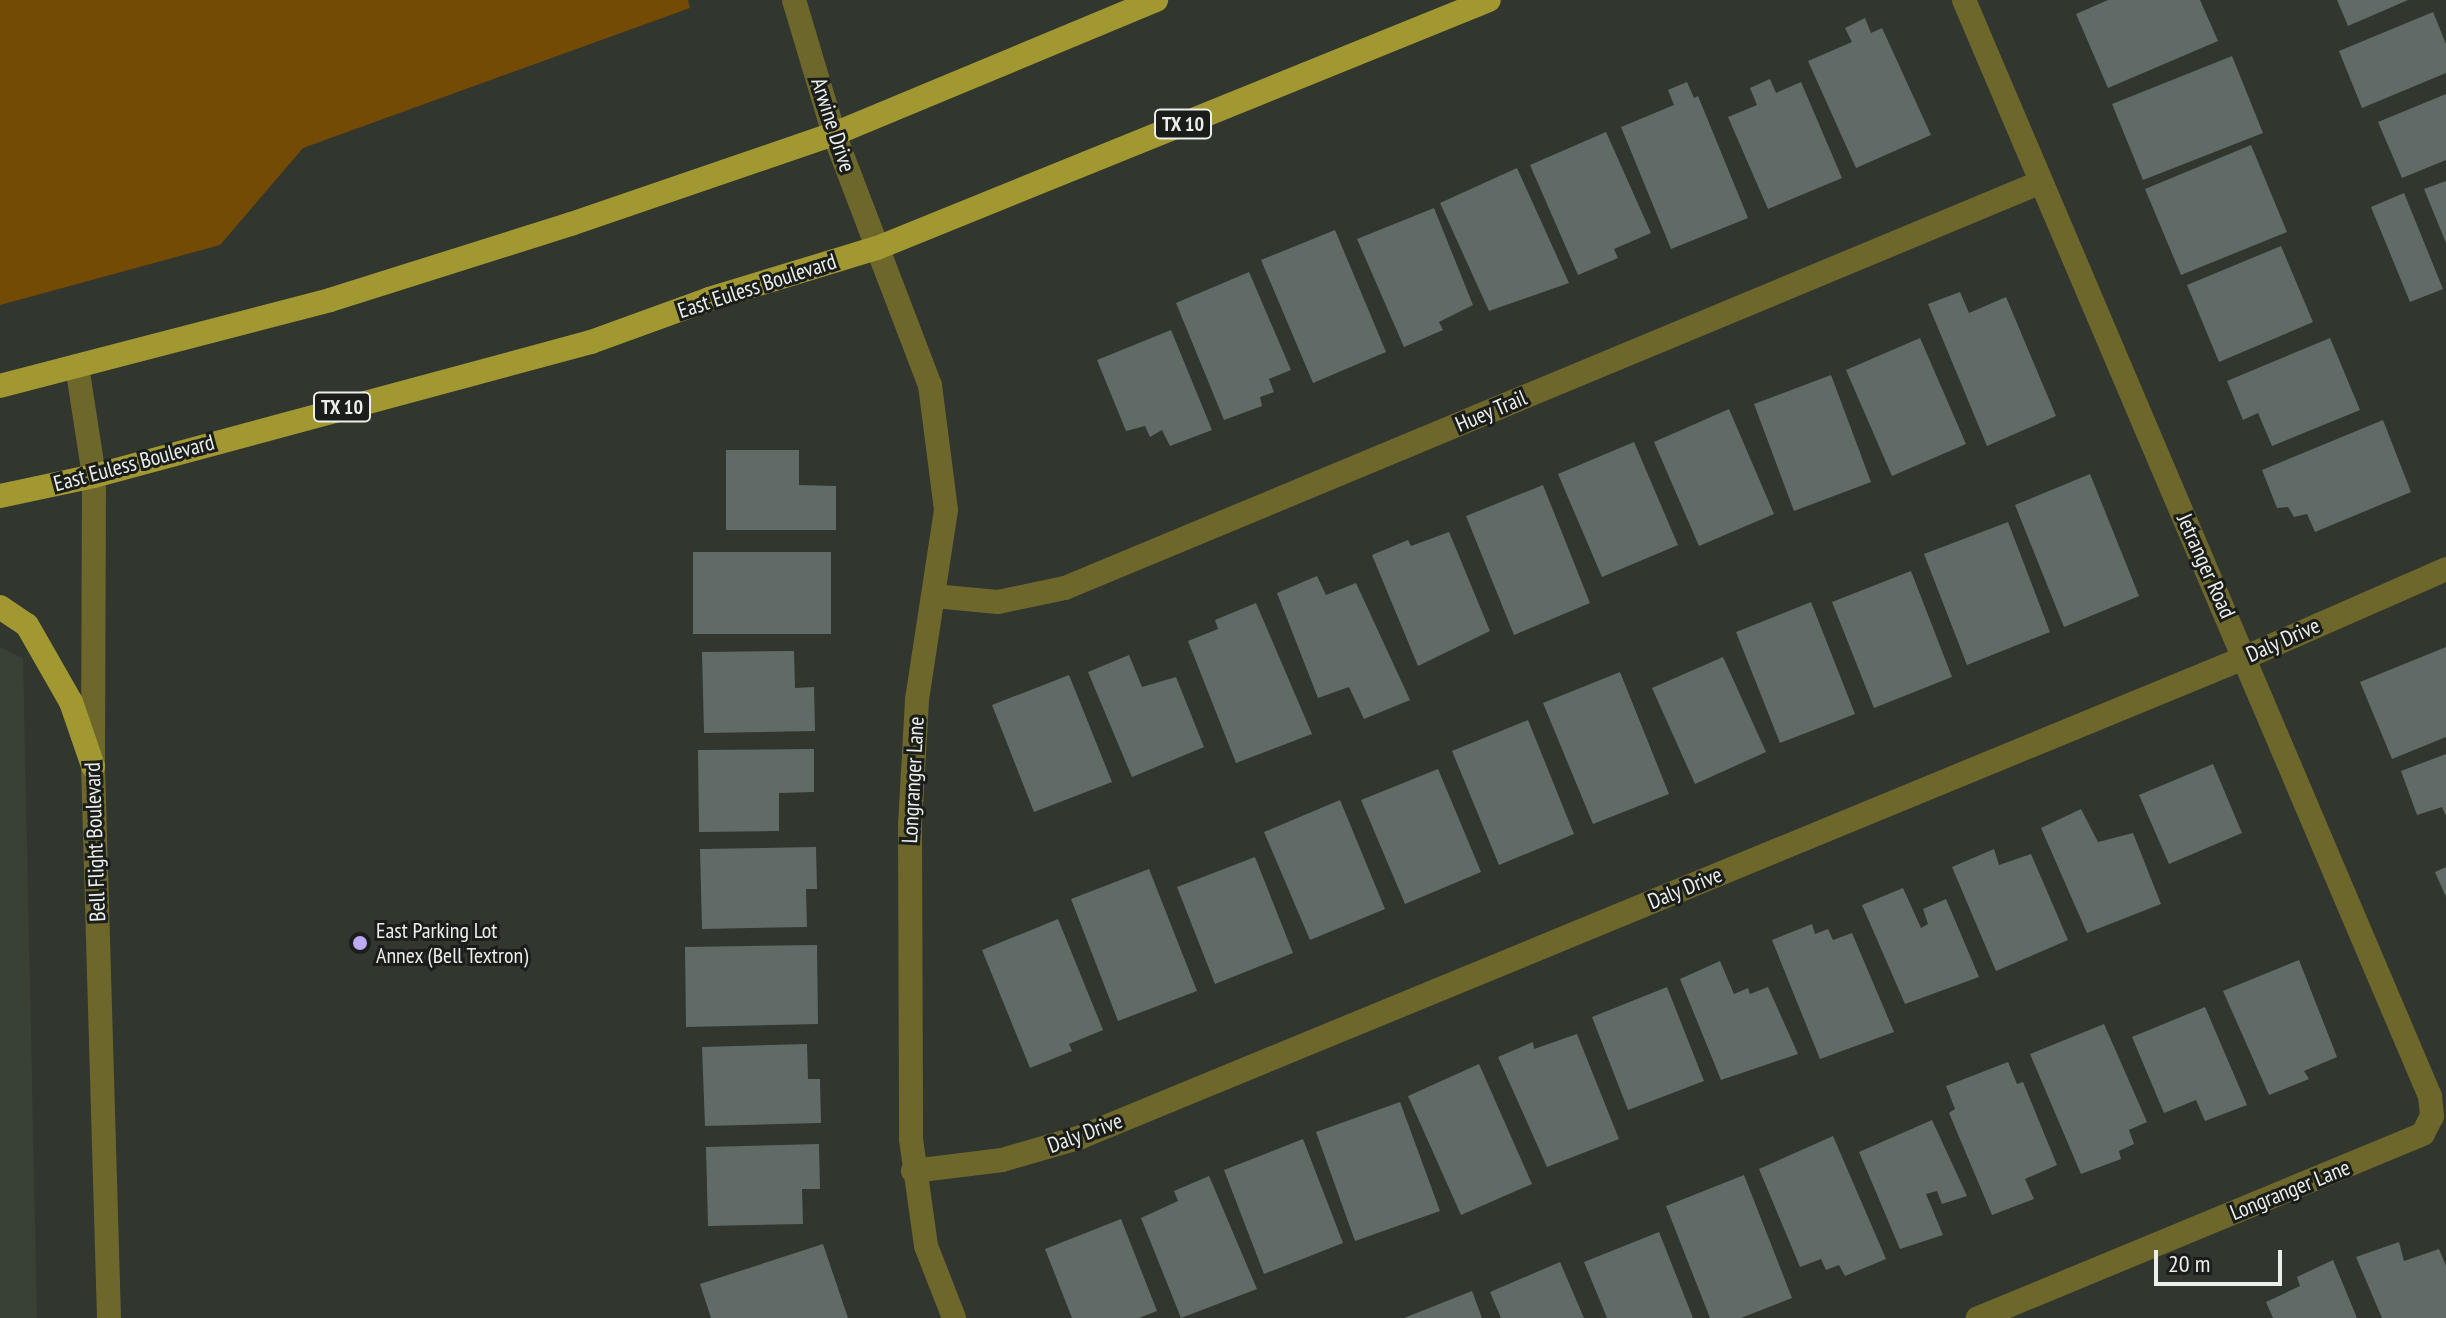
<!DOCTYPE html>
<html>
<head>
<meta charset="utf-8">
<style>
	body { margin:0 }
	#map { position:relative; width:2446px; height:1318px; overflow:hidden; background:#31362e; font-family:"PT Sans Narrow",sans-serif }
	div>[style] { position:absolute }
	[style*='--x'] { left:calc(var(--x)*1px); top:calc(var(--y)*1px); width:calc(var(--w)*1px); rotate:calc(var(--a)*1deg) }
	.built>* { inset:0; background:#384133 }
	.green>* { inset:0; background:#744b05 }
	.building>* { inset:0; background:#606b67 }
	.minor>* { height:24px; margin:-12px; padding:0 12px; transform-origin:12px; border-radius:12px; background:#6d672c }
	.major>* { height:24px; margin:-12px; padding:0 12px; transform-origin:12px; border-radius:12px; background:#a29832 }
	.dots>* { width:22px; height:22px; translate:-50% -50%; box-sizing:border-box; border:4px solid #1a1d19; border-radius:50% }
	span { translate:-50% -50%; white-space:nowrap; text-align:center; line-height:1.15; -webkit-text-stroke:6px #1a1d19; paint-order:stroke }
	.shield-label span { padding:2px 6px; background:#1a1d19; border:2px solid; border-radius:6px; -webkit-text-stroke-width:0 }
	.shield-label { font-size:20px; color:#ebefea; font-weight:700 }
	.street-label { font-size:22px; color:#ebefea }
	.poi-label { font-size:22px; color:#ebefea }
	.left { translate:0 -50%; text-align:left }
	.scale { position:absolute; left:2154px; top:1250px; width:128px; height:36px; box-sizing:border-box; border:4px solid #ebefea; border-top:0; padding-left:10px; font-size:24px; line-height:28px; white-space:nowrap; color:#ebefea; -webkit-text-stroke:6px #1a1d19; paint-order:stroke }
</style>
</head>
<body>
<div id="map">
	<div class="built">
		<i style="clip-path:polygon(0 647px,23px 658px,37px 1318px,0 1318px)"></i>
	</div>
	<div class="green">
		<i style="clip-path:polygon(0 0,688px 0,690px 8px,303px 148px,220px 245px,0 305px)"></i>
	</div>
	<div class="building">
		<i style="clip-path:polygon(2108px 0,2200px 0,2218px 41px,2108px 88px,2076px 14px)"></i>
		<i style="clip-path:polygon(2337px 0,2408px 0,2348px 26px)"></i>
		<i style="clip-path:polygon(2433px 12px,2446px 44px,2446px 73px,2362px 108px,2339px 51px)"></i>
		<i style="clip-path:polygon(1865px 18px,1871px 33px,1882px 28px,1931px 135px,1856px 168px,1808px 61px,1852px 42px,1845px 28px)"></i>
		<i style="clip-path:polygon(2232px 56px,2263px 133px,2143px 180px,2112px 104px)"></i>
		<i style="clip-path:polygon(1770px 79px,1776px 93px,1801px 82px,1842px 178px,1768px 209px,1728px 117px,1757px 105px,1750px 88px)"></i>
		<i style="clip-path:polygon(1687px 82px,1694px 98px,1698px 96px,1748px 218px,1671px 249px,1621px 127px,1674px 105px,1668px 90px)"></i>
		<i style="clip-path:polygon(2446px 94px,2446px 160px,2402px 178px,2378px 122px)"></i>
		<i style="clip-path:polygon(1606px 132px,1651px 233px,1614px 249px,1618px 258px,1578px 275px,1530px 165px)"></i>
		<i style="clip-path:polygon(2251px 145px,2287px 232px,2181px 275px,2145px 189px)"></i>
		<i style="clip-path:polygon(1517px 168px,1569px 283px,1489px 311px,1440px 203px)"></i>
		<i style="clip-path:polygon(2446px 181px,2446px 243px,2424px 189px)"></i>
		<i style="clip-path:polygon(2404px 193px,2443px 289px,2410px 302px,2371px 207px)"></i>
		<i style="clip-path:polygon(1434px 208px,1473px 305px,1439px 322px,1443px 330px,1404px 347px,1357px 239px)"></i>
		<i style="clip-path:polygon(1335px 230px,1386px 352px,1313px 383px,1261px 260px)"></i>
		<i style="clip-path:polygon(2281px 246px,2313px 322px,2219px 362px,2187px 285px)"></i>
		<i style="clip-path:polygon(1249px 272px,1291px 370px,1269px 379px,1274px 392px,1260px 397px,1262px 406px,1224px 420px,1176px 303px)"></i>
		<i style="clip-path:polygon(1960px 292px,1969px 313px,2006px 297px,2056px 416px,1987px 446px,1928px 304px)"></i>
		<i style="clip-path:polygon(1171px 330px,1212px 430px,1170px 446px,1162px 430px,1150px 437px,1145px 426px,1126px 431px,1097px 360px)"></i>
		<i style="clip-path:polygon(1920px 338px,1966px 444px,1892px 476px,1846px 370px)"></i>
		<i style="clip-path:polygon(2330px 338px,2360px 410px,2272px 446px,2258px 413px,2243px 420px,2227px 381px)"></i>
		<i style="clip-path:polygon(1831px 375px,1871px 482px,1794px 511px,1754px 404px)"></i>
		<i style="clip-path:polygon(1729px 409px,1774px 514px,1699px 546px,1654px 442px)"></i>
		<i style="clip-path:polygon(2383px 420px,2411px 492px,2315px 532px,2307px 514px,2294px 517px,2288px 507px,2277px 508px,2262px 470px)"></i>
		<i style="clip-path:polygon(1634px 442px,1678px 545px,1602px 577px,1558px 474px)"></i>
		<i style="clip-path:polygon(726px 450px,799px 450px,799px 485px,836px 486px,836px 530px,726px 530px)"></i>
		<i style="clip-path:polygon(2090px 474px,2139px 596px,2064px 627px,2015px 505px)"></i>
		<i style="clip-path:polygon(1543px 485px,1590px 603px,1514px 635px,1466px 516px)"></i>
		<i style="clip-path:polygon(2008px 522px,2050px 632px,1967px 665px,1924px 554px)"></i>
		<i style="clip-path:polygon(1449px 532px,1490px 631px,1418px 666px,1372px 555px,1408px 540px,1411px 546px)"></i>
		<i style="clip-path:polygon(693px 552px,831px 552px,831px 634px,693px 634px)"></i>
		<i style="clip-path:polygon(1911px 571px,1952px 677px,1874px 708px,1832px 602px)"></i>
		<i style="clip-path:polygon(1317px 576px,1326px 595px,1356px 583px,1410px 700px,1364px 719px,1349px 687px,1318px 698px,1277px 593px)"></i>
		<i style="clip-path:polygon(1811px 602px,1855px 714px,1780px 743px,1736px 632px)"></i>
		<i style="clip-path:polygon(1256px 603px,1312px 734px,1236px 763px,1188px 641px,1218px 629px,1215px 620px)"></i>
		<i style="clip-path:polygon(2446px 647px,2446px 737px,2392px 759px,2360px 682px)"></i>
		<i style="clip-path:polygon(794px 651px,795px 688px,814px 687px,815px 731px,704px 733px,702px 652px)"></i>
		<i style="clip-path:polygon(1129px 655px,1142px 687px,1176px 677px,1204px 747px,1132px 777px,1088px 672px)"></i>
		<i style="clip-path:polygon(1723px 657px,1766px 752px,1695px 784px,1652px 688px)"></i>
		<i style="clip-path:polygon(1620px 672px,1669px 794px,1593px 824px,1543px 703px)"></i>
		<i style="clip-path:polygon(1069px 675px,1112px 782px,1034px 812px,992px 705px)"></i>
		<i style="clip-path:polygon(1528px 720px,1574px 834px,1499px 865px,1452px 751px)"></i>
		<i style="clip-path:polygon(814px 749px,814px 792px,779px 793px,779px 831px,699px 832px,698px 750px)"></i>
		<i style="clip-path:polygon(2446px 754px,2446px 816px,2442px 807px,2417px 815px,2401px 771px)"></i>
		<i style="clip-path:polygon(2213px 764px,2242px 833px,2169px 864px,2139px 795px)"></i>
		<i style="clip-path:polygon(1438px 769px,1481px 872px,1405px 904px,1361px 800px)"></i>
		<i style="clip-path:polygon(1340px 800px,1385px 909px,1310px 940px,1264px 832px)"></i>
		<i style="clip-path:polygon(2081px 809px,2098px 842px,2133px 833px,2161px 904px,2087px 933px,2041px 828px)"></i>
		<i style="clip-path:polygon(816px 847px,817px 889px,806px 889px,807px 927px,702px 929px,700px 849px)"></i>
		<i style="clip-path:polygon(1994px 849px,1999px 865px,2031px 854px,2068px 940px,1996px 971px,1952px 867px)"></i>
		<i style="clip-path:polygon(1255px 857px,1293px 953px,1215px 984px,1177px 887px)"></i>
		<i style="clip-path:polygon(2446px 867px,2446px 897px,2435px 872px)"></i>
		<i style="clip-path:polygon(1149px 869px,1197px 991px,1118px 1021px,1071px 899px)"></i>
		<i style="clip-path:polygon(1903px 888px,1921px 928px,1928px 924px,1923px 909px,1946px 899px,1979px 977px,1905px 1004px,1862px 905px)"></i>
		<i style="clip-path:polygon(1058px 919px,1103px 1030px,1069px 1044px,1072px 1051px,1030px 1068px,982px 950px)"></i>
		<i style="clip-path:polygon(1812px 924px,1815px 934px,1828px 929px,1833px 940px,1852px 933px,1894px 1032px,1820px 1059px,1772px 940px)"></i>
		<i style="clip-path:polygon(817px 945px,818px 1024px,686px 1027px,685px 947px)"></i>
		<i style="clip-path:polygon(2299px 960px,2337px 1057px,2304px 1071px,2309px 1079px,2269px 1095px,2223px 991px)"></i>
		<i style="clip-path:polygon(1720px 961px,1734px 994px,1748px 988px,1750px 994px,1768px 987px,1798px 1054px,1721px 1080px,1680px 979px)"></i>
		<i style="clip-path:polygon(1667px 987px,1704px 1081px,1628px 1110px,1592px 1017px)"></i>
		<i style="clip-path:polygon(2205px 1007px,2247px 1105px,2205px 1121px,2196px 1100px,2164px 1113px,2132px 1037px)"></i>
		<i style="clip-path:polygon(2104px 1024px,2147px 1122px,2129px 1130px,2134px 1144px,2119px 1151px,2121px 1159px,2081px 1174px,2030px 1054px)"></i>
		<i style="clip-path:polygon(1577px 1034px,1619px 1139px,1547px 1167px,1498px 1057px,1533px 1042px,1534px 1049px)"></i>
		<i style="clip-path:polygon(807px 1044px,808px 1079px,820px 1079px,821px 1123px,705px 1126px,702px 1047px)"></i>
		<i style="clip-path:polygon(2008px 1062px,2017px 1084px,2023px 1082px,2057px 1165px,2025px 1179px,2034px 1199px,1992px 1215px,1949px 1113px,1955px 1109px,1946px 1086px)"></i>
		<i style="clip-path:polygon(1479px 1064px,1532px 1184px,1461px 1215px,1408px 1096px)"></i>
		<i style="clip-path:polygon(1400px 1102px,1440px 1211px,1355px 1241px,1316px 1132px)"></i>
		<i style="clip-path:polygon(1932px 1120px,1967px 1196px,1942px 1204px,1937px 1191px,1926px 1194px,1943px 1235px,1900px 1249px,1859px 1152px)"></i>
		<i style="clip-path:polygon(1833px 1136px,1886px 1259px,1845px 1276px,1839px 1265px,1826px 1270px,1821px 1259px,1800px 1267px,1759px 1169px)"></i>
		<i style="clip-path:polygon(1303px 1139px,1343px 1243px,1264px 1274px,1224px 1170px)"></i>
		<i style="clip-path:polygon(819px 1144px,820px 1189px,802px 1189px,803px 1224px,708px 1226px,706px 1147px)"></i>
		<i style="clip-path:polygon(1744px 1175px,1792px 1298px,1741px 1318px,1710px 1318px,1666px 1206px)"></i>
		<i style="clip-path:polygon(1209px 1176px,1257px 1289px,1181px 1318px,1141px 1218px,1178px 1201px,1174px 1191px)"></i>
		<i style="clip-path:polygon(1121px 1219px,1157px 1311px,1139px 1318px,1072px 1318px,1045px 1249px)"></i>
		<i style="clip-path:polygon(1659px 1232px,1693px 1318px,1607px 1318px,1584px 1262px)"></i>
		<i style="clip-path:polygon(2399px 1242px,2404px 1261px,2439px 1249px,2446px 1266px,2446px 1318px,2382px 1318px,2356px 1257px)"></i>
		<i style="clip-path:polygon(823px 1244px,848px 1318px,711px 1318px,700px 1284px)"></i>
		<i style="clip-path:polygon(2333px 1260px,2357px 1318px,2273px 1318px,2266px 1302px,2300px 1286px,2297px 1277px)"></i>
		<i style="clip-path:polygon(1560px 1262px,1584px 1318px,1501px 1318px,1490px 1292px)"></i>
		<i style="clip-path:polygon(1472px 1291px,1482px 1318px,1404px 1318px)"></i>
	</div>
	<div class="minor">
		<i style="--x:794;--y:0;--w:140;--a:73.4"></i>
		<i style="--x:834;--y:134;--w:269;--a:69.1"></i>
		<i style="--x:930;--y:385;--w:126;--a:82.7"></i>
		<i style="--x:946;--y:510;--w:192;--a:98.7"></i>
		<i style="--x:917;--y:700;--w:124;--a:93.2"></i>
		<i style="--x:910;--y:824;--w:315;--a:89.8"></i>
		<i style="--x:911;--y:1139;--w:108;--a:82"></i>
		<i style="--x:926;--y:1246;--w:77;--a:68.7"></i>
		<i style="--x:1964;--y:0;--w:1191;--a:66.97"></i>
		<i style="--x:2430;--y:1096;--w:20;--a:84"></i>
		<i style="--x:2432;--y:1116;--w:20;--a:117"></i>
		<i style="--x:2423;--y:1134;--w:482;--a:157.5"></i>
		<i style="--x:77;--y:366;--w:111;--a:81.2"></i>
		<i style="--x:94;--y:476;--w:290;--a:90.2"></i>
		<i style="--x:93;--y:766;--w:552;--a:88.34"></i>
		<i style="--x:934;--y:596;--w:64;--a:5.4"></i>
		<i style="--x:998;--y:602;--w:68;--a:-11.8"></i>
		<i style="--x:1065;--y:588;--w:1055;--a:-22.58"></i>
		<i style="--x:913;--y:1171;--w:90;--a:-7"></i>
		<i style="--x:1002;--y:1160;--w:82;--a:-16.2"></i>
		<i style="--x:1081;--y:1137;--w:1260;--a:-22.39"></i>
		<i style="--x:2246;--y:657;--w:219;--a:-23.7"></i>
	</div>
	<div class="major">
		<i style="--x:0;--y:386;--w:341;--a:-14.6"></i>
		<i style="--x:330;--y:300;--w:253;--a:-17.5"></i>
		<i style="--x:571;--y:224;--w:278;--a:-18.9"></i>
		<i style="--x:834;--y:134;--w:349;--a:-22.6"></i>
		<i style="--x:0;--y:496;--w:96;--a:-12"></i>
		<i style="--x:94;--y:476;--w:515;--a:-15.09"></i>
		<i style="--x:591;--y:342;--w:126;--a:-20"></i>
		<i style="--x:709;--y:299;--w:176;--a:-16.9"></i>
		<i style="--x:877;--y:248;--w:660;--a:-22.06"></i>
		<i style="--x:0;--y:607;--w:32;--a:34"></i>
		<i style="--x:27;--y:625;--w:89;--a:60.3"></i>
		<i style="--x:71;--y:702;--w:68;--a:71"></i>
	</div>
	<div class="dots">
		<i style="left:360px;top:943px;background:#bda9f5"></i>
	</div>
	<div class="shield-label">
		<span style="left:1183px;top:124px">TX 10</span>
		<span style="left:342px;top:407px">TX 10</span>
	</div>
	<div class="street-label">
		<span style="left:833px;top:125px;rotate:72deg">Arwine Drive</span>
		<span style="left:757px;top:286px;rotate:-18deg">East Euless Boulevard</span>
		<span style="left:1491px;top:411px;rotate:-23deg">Huey Trail</span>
		<span style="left:134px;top:463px;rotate:-15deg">East Euless Boulevard</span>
		<span style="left:2206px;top:566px;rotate:66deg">Jetranger Road</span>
		<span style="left:2283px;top:640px;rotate:-24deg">Daly Drive</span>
		<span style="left:913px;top:780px;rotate:-87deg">Longranger Lane</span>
		<span style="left:95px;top:842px;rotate:-92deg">Bell Flight Boulevard</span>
		<span style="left:1685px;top:888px;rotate:-22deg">Daly Drive</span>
		<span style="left:1085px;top:1133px;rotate:-20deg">Daly Drive</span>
		<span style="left:2290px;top:1190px;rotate:-22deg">Longranger Lane</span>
	</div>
	<div class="poi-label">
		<span class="left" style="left:376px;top:943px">East Parking Lot<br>Annex (Bell Textron)</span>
	</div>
	<div class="scale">20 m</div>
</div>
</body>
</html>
